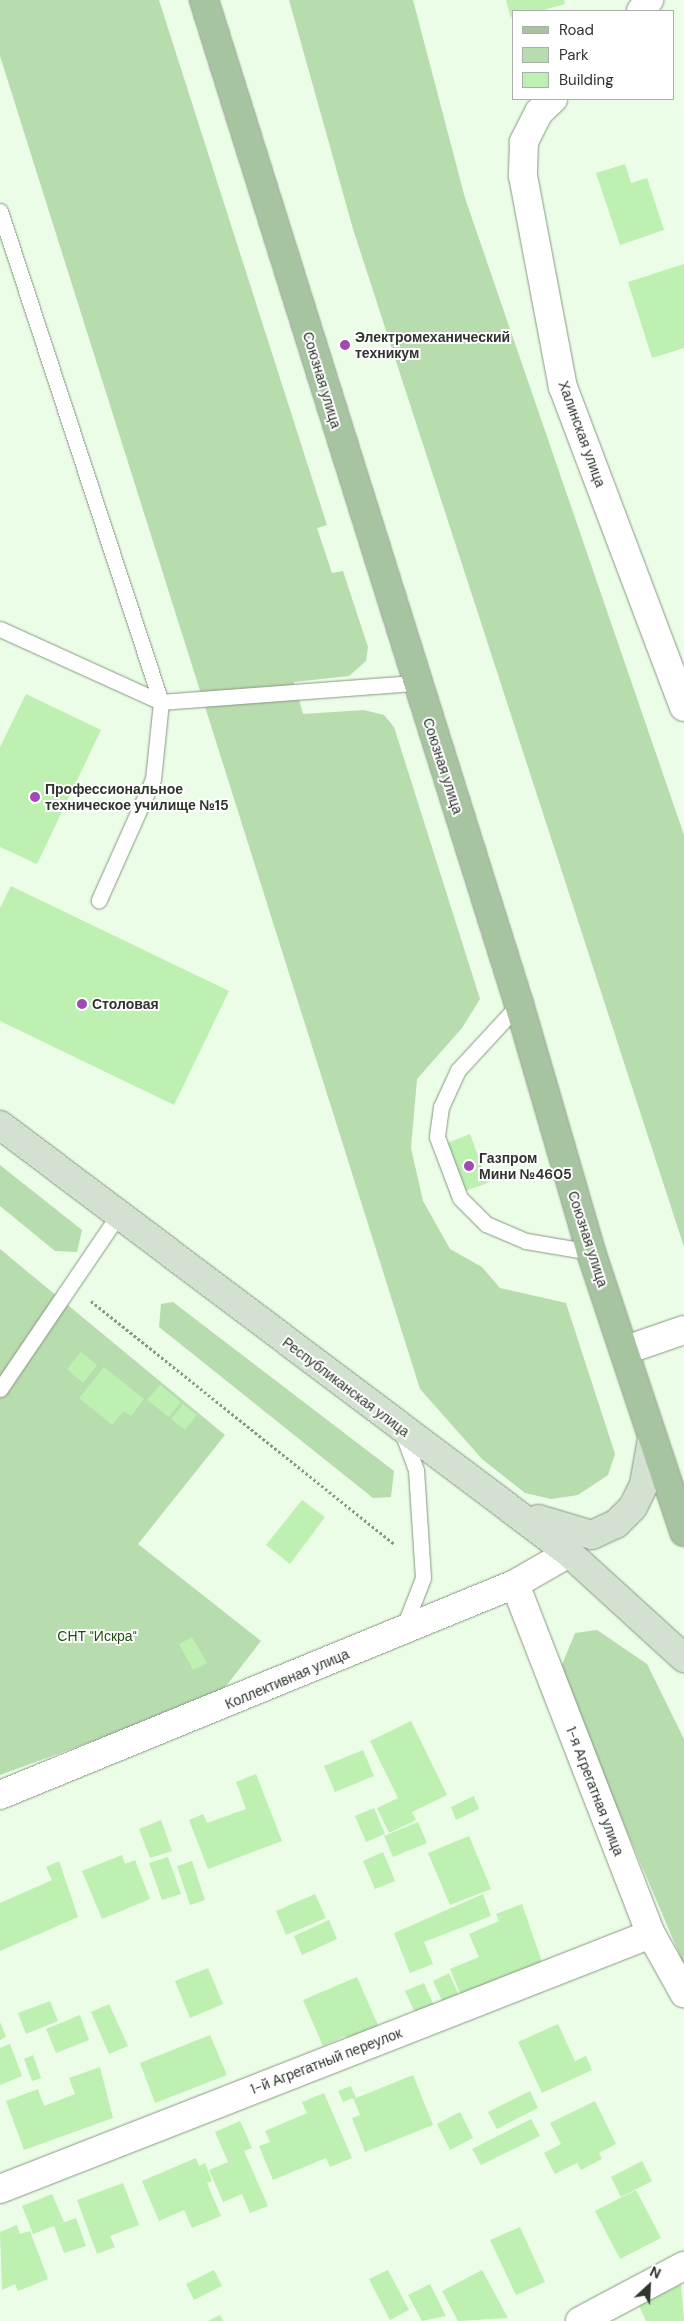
<!DOCTYPE html>
<html>
<head>
<meta charset="utf-8">
<style>
	body { margin:0 }
	#map { position:relative; width:684px; height:2321px; overflow:hidden; background:#ebfde7; font-family:"DM Sans",sans-serif }
	div>[style] { position:absolute }
	[style*='--x'] { left:calc(var(--x)*1px); top:calc(var(--y)*1px); width:calc(var(--w)*1px); rotate:calc(var(--a)*1deg) }
	.green>* { inset:0; background:#b7dcae }
	.building>* { inset:0; background:#bdf0b1 }
	.path>* { height:3px; margin-top:-1.5px; transform-origin:0; background:repeating-linear-gradient(90deg,#8b9788 0 2.5px,transparent 0 5px) }
	.roads { filter:drop-shadow(0 0 1px #879783) drop-shadow(0 0 1px #879783) }
	.service>* { height:15px; margin:-7.5px; padding:0 7.5px; transform-origin:7.5px; border-radius:7.5px; background:#fff }
	.minor>* { height:28px; margin:-14px; padding:0 14px; transform-origin:14px; border-radius:14px; background:#fff }
	.secondary>* { height:28px; margin:-14px; padding:0 14px; transform-origin:14px; border-radius:14px; background:#d3e1d0 }
	.primary>* { height:28px; margin:-14px; padding:0 14px; transform-origin:14px; border-radius:14px; background:#a7c4a1 }
	.dots>* { width:14px; height:14px; translate:-50% -50%; box-sizing:border-box; border:2px solid #fff; border-radius:50% }
	span { translate:-50% -50%; white-space:nowrap; text-align:center; line-height:1.15; -webkit-text-stroke:4px #fff; paint-order:stroke }
	.poi-label { font-size:14px; color:#2e352d; font-weight:700 }
	.left { translate:0 -50%; text-align:left }
	.street-label { font-size:14px; color:#2e352d }
	.park-label { font-size:14px; color:#1d4d11 }
	.legend { position:absolute; left:512px; top:10px; width:162px; height:90px; box-sizing:border-box; background:#fff; border:1px solid #abaeab; margin:0; padding:6px 9px; list-style:none; font-size:15px; color:#2e352d }
	.legend li { display:flex; align-items:center; gap:10px; height:25px }
	.legend b { width:25px; border:1px solid #abaeab }
	.north { position:absolute; left:624px; top:2261px; width:50px; height:50px; -webkit-text-stroke:4px #fff; paint-order:stroke; rotate:25deg; font-size:14px; font-weight:700; line-height:20px; text-align:center; color:#2e352d }
	.north::after { content:''; display:block; margin:auto; width:18px; height:22px; background:#2e352d; clip-path:polygon(50% 0,100% 100%,50% 72%,0 100%) }
</style>
</head>
<body>
<div id="map">
	<div class="green">
		<i style="clip-path:polygon(0 0,159px 0,327px 525px,317px 528px,332px 573px,343px 571px,368px 647px,366px 661px,349px 676px,294px 682px,303px 714px,364px 710px,384px 715px,394px 727px,480px 999px,462px 1028px,417px 1079px,411px 1148px,423px 1201px,450px 1249px,482px 1267px,500px 1288px,566px 1303px,615px 1454px,608px 1475px,578px 1495px,551px 1499px,525px 1493px,482px 1459px,420px 1389px,0 56px)"></i>
		<i style="clip-path:polygon(289px 0,413px 0,465px 198px,684px 835px,684px 1247px,353px 229px)"></i>
		<i style="clip-path:polygon(0 1165px,82px 1230px,77px 1252px,55px 1251px,0 1206px)"></i>
		<i style="clip-path:polygon(0 1249px,225px 1435px,138px 1544px,261px 1641px,219px 1695px,0 1775px)"></i>
		<i style="clip-path:polygon(173px 1302px,394px 1471px,391px 1497px,373px 1498px,159px 1327px,161px 1304px)"></i>
		<i style="clip-path:polygon(597px 1630px,647px 1664px,684px 1739px,684px 1965px,559px 1672px,575px 1633px)"></i>
	</div>
	<div class="building">
		<i style="clip-path:polygon(506px 0,564px 0,565px 4px,540px 11px,513px 11px,511px 19px)"></i>
		<i style="clip-path:polygon(625px 164px,631px 183px,647px 178px,664px 230px,620px 245px,596px 173px)"></i>
		<i style="clip-path:polygon(684px 264px,684px 348px,652px 358px,628px 282px)"></i>
		<i style="clip-path:polygon(26px 694px,101px 730px,37px 864px,0 847px,0 747px)"></i>
		<i style="clip-path:polygon(11px 886px,229px 991px,174px 1105px,0 1021px,0 908px)"></i>
		<i style="clip-path:polygon(470px 1134px,488px 1183px,465px 1191px,447px 1143px)"></i>
		<i style="clip-path:polygon(81px 1352px,97px 1365px,83px 1383px,67px 1369px)"></i>
		<i style="clip-path:polygon(104px 1367px,144px 1399px,131px 1416px,124px 1411px,112px 1425px,79px 1398px)"></i>
		<i style="clip-path:polygon(160px 1385px,181px 1402px,169px 1417px,147px 1400px)"></i>
		<i style="clip-path:polygon(183px 1404px,197px 1415px,185px 1430px,171px 1419px)"></i>
		<i style="clip-path:polygon(302px 1500px,325px 1517px,290px 1564px,266px 1545px)"></i>
		<i style="clip-path:polygon(192px 1637px,207px 1663px,193px 1670px,179px 1644px)"></i>
		<i style="clip-path:polygon(411px 1721px,447px 1795px,412px 1812px,416px 1820px,389px 1833px,377px 1808px,398px 1798px,370px 1741px)"></i>
		<i style="clip-path:polygon(363px 1750px,374px 1776px,335px 1792px,324px 1766px)"></i>
		<i style="clip-path:polygon(256px 1774px,282px 1841px,208px 1869px,189px 1820px,203px 1814px,207px 1823px,246px 1809px,236px 1782px)"></i>
		<i style="clip-path:polygon(474px 1796px,479px 1809px,456px 1820px,451px 1807px)"></i>
		<i style="clip-path:polygon(374px 1808px,385px 1834px,366px 1842px,355px 1816px)"></i>
		<i style="clip-path:polygon(161px 1820px,172px 1851px,150px 1858px,139px 1829px)"></i>
		<i style="clip-path:polygon(418px 1822px,427px 1843px,393px 1857px,384px 1836px)"></i>
		<i style="clip-path:polygon(469px 1836px,491px 1889px,450px 1905px,428px 1853px)"></i>
		<i style="clip-path:polygon(383px 1852px,395px 1881px,375px 1889px,363px 1861px)"></i>
		<i style="clip-path:polygon(122px 1855px,125px 1864px,135px 1860px,150px 1899px,102px 1919px,82px 1871px)"></i>
		<i style="clip-path:polygon(168px 1857px,181px 1894px,162px 1900px,149px 1863px)"></i>
		<i style="clip-path:polygon(59px 1861px,78px 1917px,0 1951px,0 1903px,52px 1880px,46px 1867px)"></i>
		<i style="clip-path:polygon(192px 1861px,205px 1900px,190px 1905px,177px 1866px)"></i>
		<i style="clip-path:polygon(315px 1894px,326px 1918px,286px 1935px,276px 1911px)"></i>
		<i style="clip-path:polygon(483px 1894px,491px 1916px,424px 1942px,433px 1964px,410px 1973px,394px 1933px)"></i>
		<i style="clip-path:polygon(522px 1904px,543px 1965px,464px 2003px,450px 1969px,479px 1957px,469px 1934px,499px 1921px,496px 1914px)"></i>
		<i style="clip-path:polygon(329px 1920px,337px 1939px,302px 1955px,294px 1936px)"></i>
		<i style="clip-path:polygon(208px 1968px,223px 2004px,190px 2018px,175px 1981px)"></i>
		<i style="clip-path:polygon(449px 1973px,460px 1998px,444px 2005px,433px 1981px)"></i>
		<i style="clip-path:polygon(357px 1977px,381px 2032px,349px 2045px,345px 2036px,323px 2046px,303px 2000px)"></i>
		<i style="clip-path:polygon(424px 1983px,435px 2008px,417px 2017px,405px 1991px)"></i>
		<i style="clip-path:polygon(50px 2001px,58px 2021px,26px 2034px,18px 2013px)"></i>
		<i style="clip-path:polygon(109px 2004px,128px 2046px,109px 2054px,91px 2012px)"></i>
		<i style="clip-path:polygon(80px 2015px,89px 2040px,56px 2053px,46px 2029px)"></i>
		<i style="clip-path:polygon(0 2022px,6px 2037px,0 2040px)"></i>
		<i style="clip-path:polygon(558px 2024px,575px 2061px,586px 2056px,592px 2070px,542px 2093px,518px 2042px)"></i>
		<i style="clip-path:polygon(210px 2035px,227px 2075px,155px 2103px,140px 2063px)"></i>
		<i style="clip-path:polygon(10px 2044px,22px 2076px,0 2085px,0 2048px)"></i>
		<i style="clip-path:polygon(33px 2055px,41px 2078px,32px 2081px,24px 2059px)"></i>
		<i style="clip-path:polygon(100px 2067px,113px 2118px,24px 2150px,6px 2101px,38px 2089px,44px 2106px,75px 2094px,69px 2078px)"></i>
		<i style="clip-path:polygon(413px 2075px,433px 2125px,365px 2152px,352px 2118px,360px 2115px,353px 2098px,343px 2102px,338px 2091px,351px 2086px,356px 2098px)"></i>
		<i style="clip-path:polygon(530px 2091px,538px 2108px,497px 2129px,488px 2112px)"></i>
		<i style="clip-path:polygon(324px 2093px,352px 2158px,330px 2167px,326px 2158px,273px 2180px,259px 2146px,270px 2142px,265px 2131px,307px 2113px,302px 2102px)"></i>
		<i style="clip-path:polygon(595px 2101px,616px 2144px,599px 2153px,602px 2159px,581px 2170px,577px 2163px,555px 2174px,544px 2153px,561px 2144px,550px 2123px)"></i>
		<i style="clip-path:polygon(460px 2112px,473px 2138px,450px 2150px,437px 2124px)"></i>
		<i style="clip-path:polygon(531px 2119px,540px 2136px,481px 2165px,472px 2149px)"></i>
		<i style="clip-path:polygon(240px 2121px,252px 2148px,244px 2151px,268px 2206px,250px 2213px,242px 2194px,223px 2202px,209px 2170px,228px 2162px,215px 2132px)"></i>
		<i style="clip-path:polygon(196px 2158px,199px 2166px,205px 2163px,212px 2181px,207px 2183px,221px 2216px,192px 2228px,184px 2210px,159px 2221px,142px 2181px)"></i>
		<i style="clip-path:polygon(642px 2161px,652px 2181px,621px 2197px,611px 2177px)"></i>
		<i style="clip-path:polygon(123px 2183px,139px 2225px,110px 2236px,115px 2247px,97px 2254px,77px 2200px)"></i>
		<i style="clip-path:polygon(636px 2190px,661px 2238px,620px 2259px,595px 2211px)"></i>
		<i style="clip-path:polygon(52px 2194px,64px 2222px,57px 2225px,76px 2218px,86px 2246px,64px 2253px,54px 2226px,33px 2234px,22px 2206px)"></i>
		<i style="clip-path:polygon(17px 2225px,20px 2234px,30px 2231px,48px 2279px,18px 2291px,15px 2284px,2px 2290px,0 2232px)"></i>
		<i style="clip-path:polygon(520px 2227px,545px 2282px,516px 2295px,490px 2240px)"></i>
		<i style="clip-path:polygon(214px 2270px,222px 2286px,194px 2300px,186px 2284px)"></i>
		<i style="clip-path:polygon(388px 2270px,409px 2310px,390px 2320px,369px 2279px)"></i>
		<i style="clip-path:polygon(482px 2270px,508px 2318px,458px 2321px,442px 2291px)"></i>
		<i style="clip-path:polygon(430px 2284px,446px 2316px,422px 2321px,408px 2295px)"></i>
		<i style="clip-path:polygon(681px 2284px,684px 2321px,646px 2321px,639px 2306px)"></i>
		<i style="clip-path:polygon(220px 2315px,223px 2321px,208px 2321px)"></i>
	</div>
	<div class="path">
		<i style="--x:91;--y:1301;--w:388;--a:38.7"></i>
	</div>
	<div class="roads">
		<div class="service">
			<i style="--x:0;--y:211;--w:517;--a:71.85"></i>
			<i style="--x:161;--y:702;--w:256;--a:-4.3"></i>
			<i style="--x:0;--y:629;--w:177;--a:24.4"></i>
			<i style="--x:161;--y:702;--w:77;--a:95.9"></i>
			<i style="--x:153;--y:779;--w:133;--a:114.1"></i>
			<i style="--x:519;--y:1004;--w:90;--a:132.7"></i>
			<i style="--x:458;--y:1070;--w:41;--a:114.7"></i>
			<i style="--x:441;--y:1107;--w:30;--a:98"></i>
			<i style="--x:437;--y:1137;--w:65;--a:69.3"></i>
			<i style="--x:460;--y:1198;--w:37;--a:45"></i>
			<i style="--x:486;--y:1224;--w:43;--a:23"></i>
			<i style="--x:526;--y:1241;--w:66;--a:9.6"></i>
			<i style="--x:0;--y:1389;--w:208;--a:-55.8"></i>
			<i style="--x:399;--y:1627;--w:11;--a:-45"></i>
			<i style="--x:407;--y:1619;--w:44;--a:-68.7"></i>
			<i style="--x:423;--y:1578;--w:108;--a:-93.7"></i>
			<i style="--x:416;--y:1470;--w:40;--a:-110.2"></i>
		</div>
		<div class="minor">
			<i style="--x:641;--y:11;--w:14;--a:-54"></i>
			<i style="--x:553;--y:99;--w:19;--a:137"></i>
			<i style="--x:539;--y:112;--w:34;--a:117"></i>
			<i style="--x:524;--y:142;--w:34;--a:92"></i>
			<i style="--x:523;--y:176;--w:215;--a:79.3"></i>
			<i style="--x:563;--y:387;--w:342;--a:69.3"></i>
			<i style="--x:626;--y:1350;--w:61;--a:-19"></i>
			<i style="--x:515;--y:1584;--w:375;--a:68.8"></i>
			<i style="--x:651;--y:1934;--w:68;--a:60.8"></i>
			<i style="--x:0;--y:1795;--w:557;--a:-22.28"></i>
			<i style="--x:515;--y:1584;--w:62;--a:-29.9"></i>
			<i style="--x:0;--y:2189;--w:699;--a:-21.39"></i>
			<i style="--x:580;--y:2321;--w:118;--a:-27.9"></i>
		</div>
		<div class="secondary">
			<i style="--x:0;--y:1125;--w:712;--a:36.95"></i>
			<i style="--x:569;--y:1553;--w:156;--a:42.4"></i>
			<i style="--x:538;--y:1519;--w:56;--a:16.5"></i>
			<i style="--x:592;--y:1535;--w:26;--a:-25"></i>
			<i style="--x:616;--y:1524;--w:24;--a:-45"></i>
			<i style="--x:633;--y:1507;--w:25;--a:-64"></i>
			<i style="--x:644;--y:1484;--w:46;--a:-79.9"></i>
		</div>
		<div class="primary">
			<i style="--x:204;--y:0;--w:1052;--a:72.58"></i>
			<i style="--x:519;--y:1004;--w:258;--a:73.8"></i>
			<i style="--x:591;--y:1252;--w:295;--a:71.6"></i>
		</div>
	</div>
	<div class="dots">
		<i style="left:345px;top:345px;background:#a149b5"></i>
		<i style="left:35px;top:797px;background:#a149b5"></i>
		<i style="left:82px;top:1004px;background:#a149b5"></i>
		<i style="left:469px;top:1166px;background:#a149b5"></i>
	</div>
	<div class="poi-label">
		<span class="left" style="left:355px;top:345px">Электромеханический<br>техникум</span>
		<span class="left" style="left:45px;top:797px">Профессиональное<br>техническое училище №15</span>
		<span class="left" style="left:92px;top:1004px">Столовая</span>
		<span class="left" style="left:479px;top:1166px">Газпром<br>Мини №4605</span>
	</div>
	<div class="street-label">
		<span style="left:322px;top:380px;rotate:73deg">Союзная улица</span>
		<span style="left:582px;top:434px;rotate:70deg">Халинская улица</span>
		<span style="left:443px;top:766px;rotate:72deg">Союзная улица</span>
		<span style="left:588px;top:1239px;rotate:72deg">Союзная улица</span>
		<span style="left:346px;top:1387px;rotate:37deg">Республиканская улица</span>
		<span style="left:287px;top:1679px;rotate:-23deg">Коллективная улица</span>
		<span style="left:595px;top:1791px;rotate:69deg">1-я Агрегатная улица</span>
		<span style="left:326px;top:2061px;rotate:-21deg">1-й Агрегатный переулок</span>
	</div>
	<div class="park-label">
		<span style="left:97px;top:1636px">СНТ "Искра"</span>
	</div>
	<ul class="legend">
	<li><b style="height:6px;background:#a7c4a1"></b>Road</li>
	<li><b style="height:14px;background:#b7dcae"></b>Park</li>
	<li><b style="height:14px;background:#bdf0b1"></b>Building</li>
	</ul>
	<div class="north">N</div>
</div>
</body>
</html>
